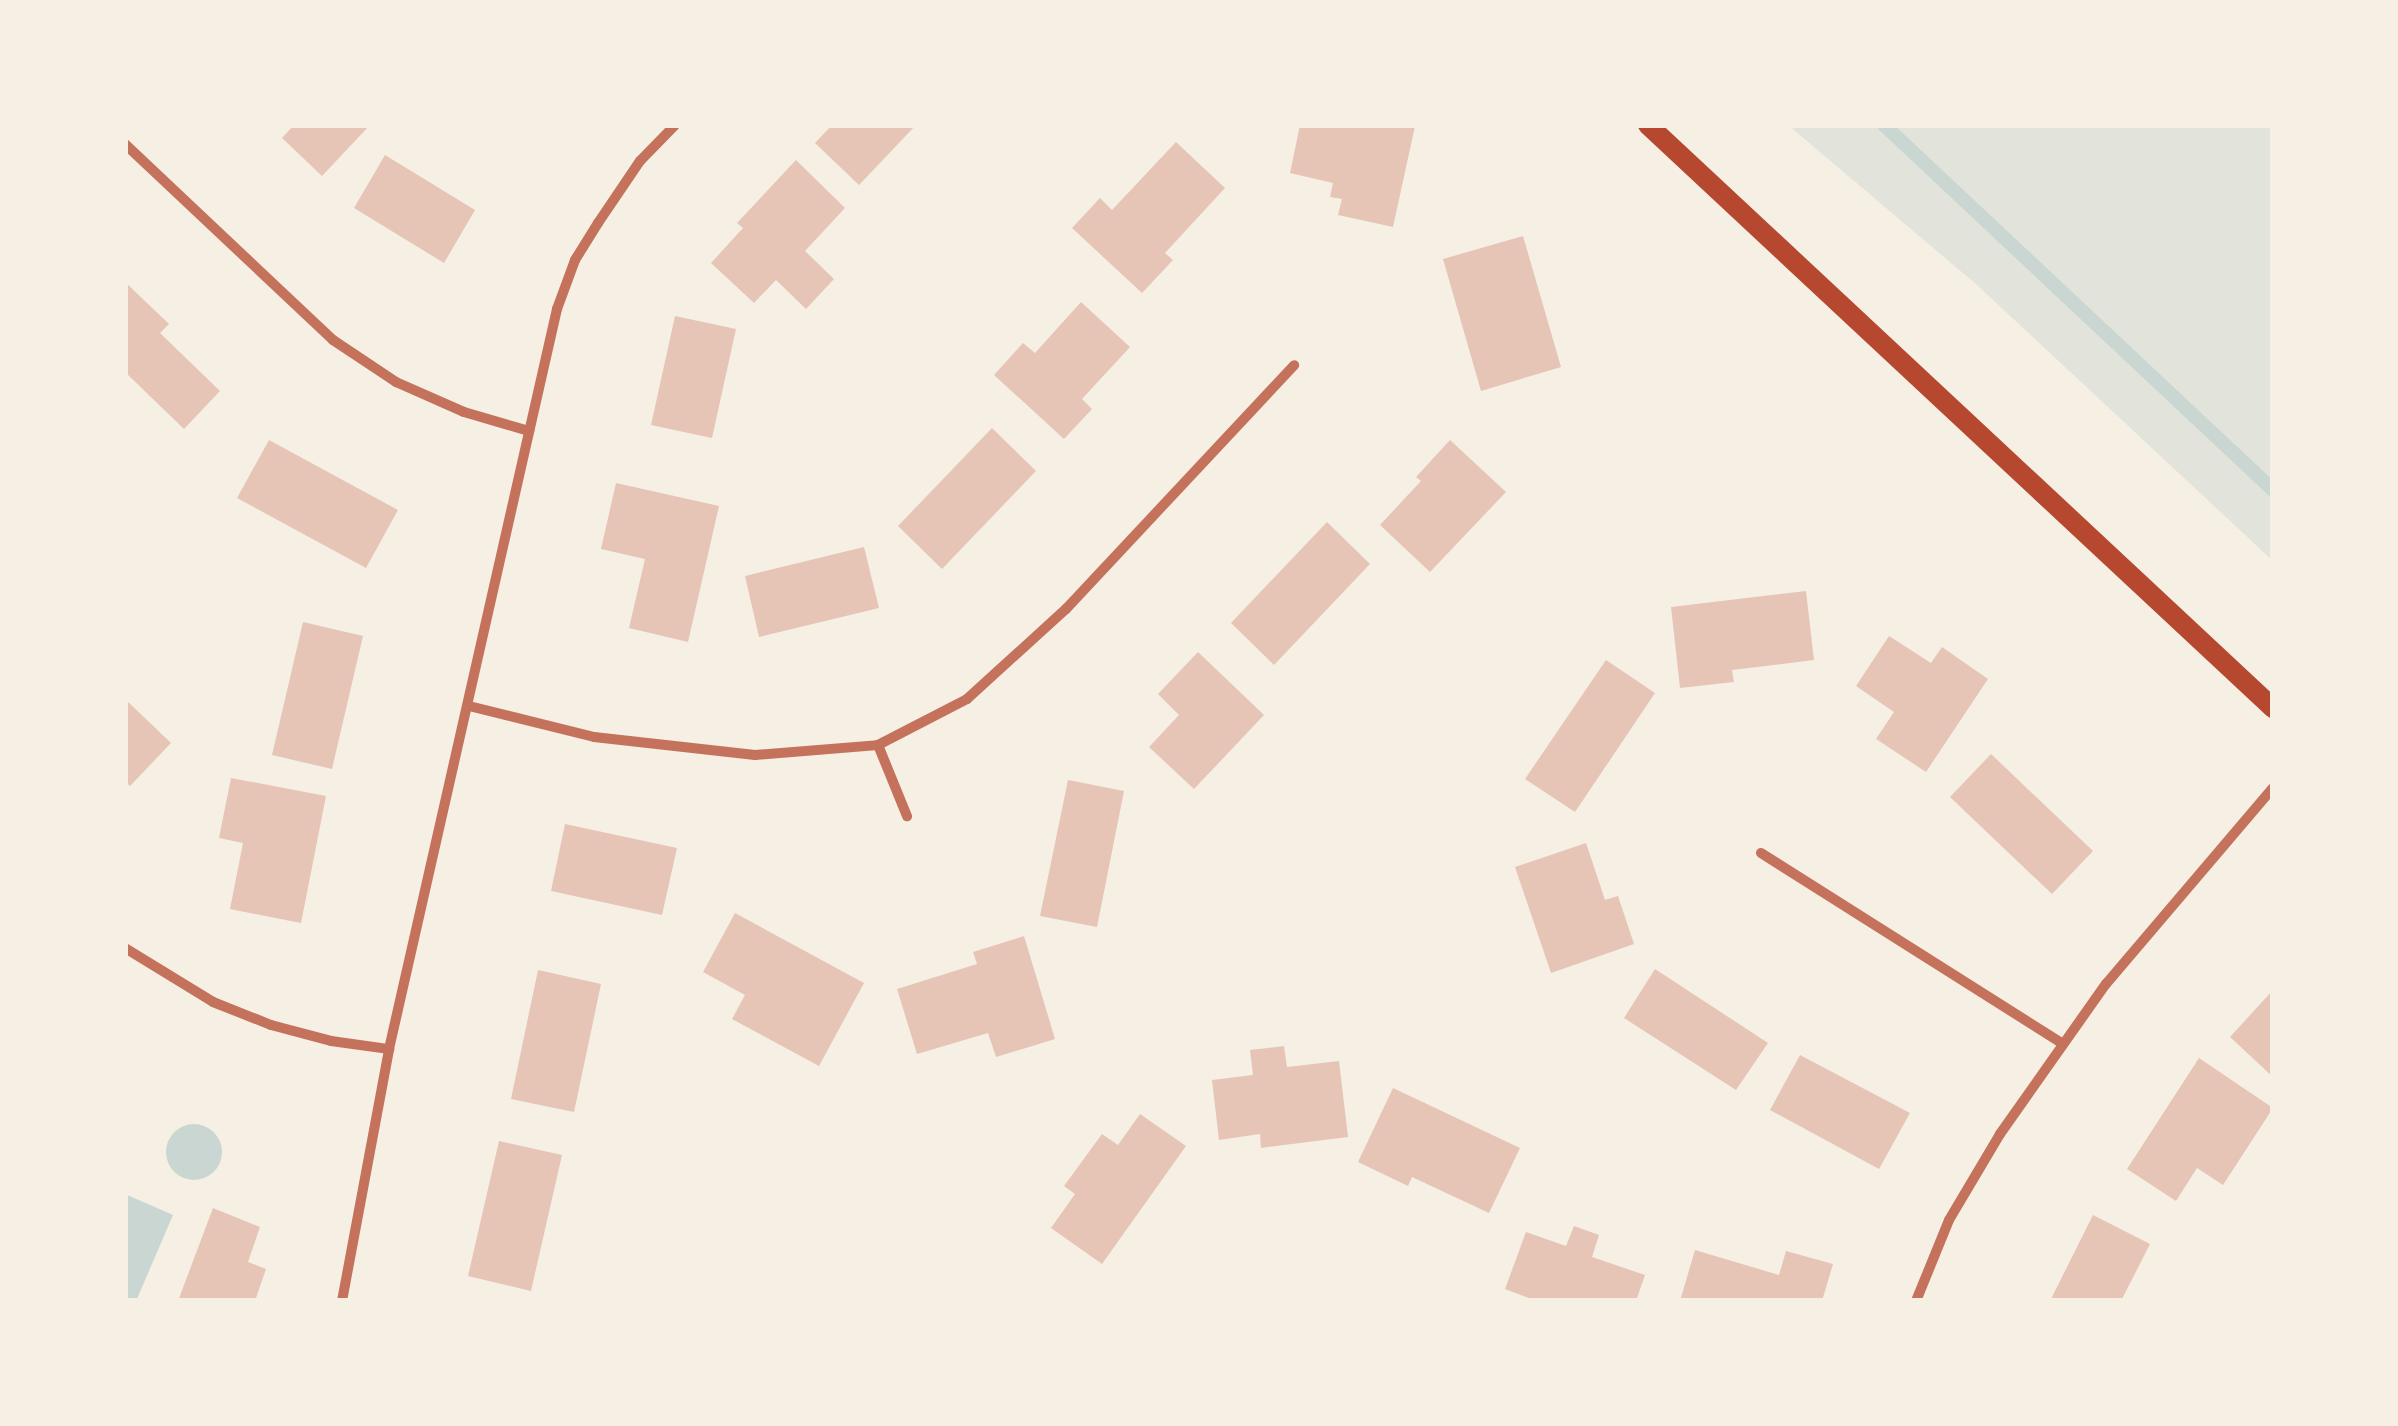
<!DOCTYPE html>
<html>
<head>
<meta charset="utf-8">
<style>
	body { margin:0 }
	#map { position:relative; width:2398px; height:1426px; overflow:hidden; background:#f6efe4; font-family:Poppins,sans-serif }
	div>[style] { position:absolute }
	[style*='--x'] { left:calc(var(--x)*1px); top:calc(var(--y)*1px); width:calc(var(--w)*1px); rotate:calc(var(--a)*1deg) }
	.green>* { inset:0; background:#e2e4dc }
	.water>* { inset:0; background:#c9d6d2 }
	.round { border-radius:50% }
	.stream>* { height:14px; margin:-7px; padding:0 7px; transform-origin:7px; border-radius:7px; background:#c9d6d2 }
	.building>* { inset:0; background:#e6c5b7 }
	.minor>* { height:10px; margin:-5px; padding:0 5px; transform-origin:5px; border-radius:5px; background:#c5725c }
	.secondary>* { height:20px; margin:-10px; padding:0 10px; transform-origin:10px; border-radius:10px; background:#b5482f }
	span { translate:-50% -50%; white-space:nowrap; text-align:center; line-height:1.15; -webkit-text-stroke:8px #f6efe4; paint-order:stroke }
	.frame { position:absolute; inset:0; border:128px solid #f6efe4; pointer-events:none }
</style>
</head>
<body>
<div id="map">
	<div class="green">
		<i style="clip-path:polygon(1788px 125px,2273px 125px,2273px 561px,1977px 285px)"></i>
	</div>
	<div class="water">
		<i class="round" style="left:166px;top:1124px;width:56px;height:56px"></i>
		<i style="clip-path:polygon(125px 1194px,173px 1215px,136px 1301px,125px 1297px)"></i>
	</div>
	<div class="stream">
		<i style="--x:1884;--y:125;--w:533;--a:43.18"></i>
	</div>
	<div class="building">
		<i style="clip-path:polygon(294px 125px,370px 125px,322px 176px,282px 138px)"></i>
		<i style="clip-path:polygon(832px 125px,916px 125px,859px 185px,815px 143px)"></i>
		<i style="clip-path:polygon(1300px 125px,1415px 126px,1393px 227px,1338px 215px,1342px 199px,1330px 197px,1333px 183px,1290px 173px)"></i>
		<i style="clip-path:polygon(1176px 142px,1225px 188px,1165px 253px,1173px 260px,1142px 293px,1072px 228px,1100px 198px,1112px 210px)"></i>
		<i style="clip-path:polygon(385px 155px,475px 210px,444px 263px,354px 208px)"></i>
		<i style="clip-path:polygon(796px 160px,845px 208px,805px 251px,834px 279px,806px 309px,776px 280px,754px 303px,711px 263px,743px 228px,737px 223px)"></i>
		<i style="clip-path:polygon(1523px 236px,1561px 367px,1481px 391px,1443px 259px)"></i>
		<i style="clip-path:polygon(125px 282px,169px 324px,160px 333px,220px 391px,184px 429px,125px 372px)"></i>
		<i style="clip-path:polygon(1081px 302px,1130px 347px,1082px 399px,1092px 409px,1064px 439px,994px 375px,1023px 343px,1035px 353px)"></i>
		<i style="clip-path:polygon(675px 316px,736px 329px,712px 438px,651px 425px)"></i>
		<i style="clip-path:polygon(992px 428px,1036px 471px,942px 569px,898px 526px)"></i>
		<i style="clip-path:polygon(269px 440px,398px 510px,366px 568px,237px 498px)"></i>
		<i style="clip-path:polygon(1450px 440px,1506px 492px,1430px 572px,1380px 525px,1421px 481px,1416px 477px)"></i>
		<i style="clip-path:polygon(616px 483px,719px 506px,688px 642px,629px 628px,645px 559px,601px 549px)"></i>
		<i style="clip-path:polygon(1327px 522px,1370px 564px,1274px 665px,1231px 623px)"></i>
		<i style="clip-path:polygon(864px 547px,879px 608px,759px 637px,745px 576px)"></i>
		<i style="clip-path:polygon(1806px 591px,1814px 660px,1732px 670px,1734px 682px,1680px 688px,1671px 607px)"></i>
		<i style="clip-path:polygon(303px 622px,363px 636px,332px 769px,272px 755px)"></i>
		<i style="clip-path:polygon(1889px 636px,1931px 663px,1942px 647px,1988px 679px,1926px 772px,1876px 739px,1894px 712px,1856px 686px)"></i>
		<i style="clip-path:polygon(1198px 652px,1264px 715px,1194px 789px,1149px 747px,1179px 715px,1158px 694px)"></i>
		<i style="clip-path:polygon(1606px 660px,1655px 693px,1575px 812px,1525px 779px)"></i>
		<i style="clip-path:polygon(125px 699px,171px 743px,130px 786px,125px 781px)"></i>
		<i style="clip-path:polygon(1991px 754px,2093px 851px,2052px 894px,1950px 797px)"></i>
		<i style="clip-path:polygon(231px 778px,326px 796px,301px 923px,230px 909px,243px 843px,219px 838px)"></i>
		<i style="clip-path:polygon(1068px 780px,1124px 791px,1097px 927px,1040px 916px)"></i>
		<i style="clip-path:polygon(565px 824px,677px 848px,662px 915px,551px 891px)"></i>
		<i style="clip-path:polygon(1586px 843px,1605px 900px,1618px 896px,1634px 944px,1551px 973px,1515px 867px)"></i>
		<i style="clip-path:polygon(735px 913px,864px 983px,819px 1066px,732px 1019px,745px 995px,703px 972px)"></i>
		<i style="clip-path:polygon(1024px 936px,1055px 1039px,996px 1057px,988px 1033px,917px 1054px,897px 989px,977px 964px,973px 952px)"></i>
		<i style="clip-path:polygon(1655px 969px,1768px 1043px,1736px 1090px,1624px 1018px)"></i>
		<i style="clip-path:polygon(538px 970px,601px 984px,574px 1112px,511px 1099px)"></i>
		<i style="clip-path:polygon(2273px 990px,2273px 1077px,2230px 1037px)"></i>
		<i style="clip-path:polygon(1284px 1046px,1287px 1067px,1339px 1061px,1348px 1137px,1261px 1148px,1260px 1134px,1219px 1140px,1212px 1080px,1253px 1075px,1250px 1050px)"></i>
		<i style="clip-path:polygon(1800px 1055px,1910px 1113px,1879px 1169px,1770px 1110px)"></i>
		<i style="clip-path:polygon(2199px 1058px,2273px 1108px,2223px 1185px,2197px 1168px,2176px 1201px,2127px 1169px)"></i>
		<i style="clip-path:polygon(1393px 1088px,1520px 1148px,1489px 1213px,1412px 1177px,1408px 1186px,1358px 1162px)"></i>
		<i style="clip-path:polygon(1140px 1114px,1186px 1146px,1102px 1264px,1051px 1228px,1075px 1194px,1064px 1186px,1102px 1134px,1118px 1145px)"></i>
		<i style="clip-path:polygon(499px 1141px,562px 1155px,531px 1291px,468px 1276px)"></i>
		<i style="clip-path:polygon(213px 1208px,260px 1227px,248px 1262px,266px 1269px,255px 1301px,178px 1301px)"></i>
		<i style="clip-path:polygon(2093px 1215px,2150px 1244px,2121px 1301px,2050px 1301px)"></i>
		<i style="clip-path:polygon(1574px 1226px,1599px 1235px,1592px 1257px,1645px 1275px,1636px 1301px,1537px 1301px,1505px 1289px,1526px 1232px,1566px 1246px)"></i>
		<i style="clip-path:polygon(1695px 1250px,1779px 1275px,1786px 1251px,1833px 1264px,1822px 1301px,1680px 1301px)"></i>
	</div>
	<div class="minor">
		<i style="--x:125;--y:144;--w:286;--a:43.3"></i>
		<i style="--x:333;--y:340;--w:76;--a:33.7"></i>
		<i style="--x:396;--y:382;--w:74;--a:23.8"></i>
		<i style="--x:464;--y:412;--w:68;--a:16.3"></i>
		<i style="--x:469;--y:706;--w:129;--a:13.9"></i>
		<i style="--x:594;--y:737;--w:162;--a:6.4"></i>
		<i style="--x:755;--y:755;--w:123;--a:-4.6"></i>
		<i style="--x:878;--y:745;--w:100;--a:-27.3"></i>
		<i style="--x:967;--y:699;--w:134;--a:-42.3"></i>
		<i style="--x:1066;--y:609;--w:334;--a:-46.9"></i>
		<i style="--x:878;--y:745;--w:77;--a:67.8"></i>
		<i style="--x:1761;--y:853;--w:357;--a:32.3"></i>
		<i style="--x:125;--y:948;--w:103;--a:31.5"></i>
		<i style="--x:213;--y:1002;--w:62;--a:21.6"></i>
		<i style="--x:271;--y:1025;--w:62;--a:14.9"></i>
		<i style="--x:331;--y:1041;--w:59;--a:7.9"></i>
		<i style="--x:342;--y:1301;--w:256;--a:-79.4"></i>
		<i style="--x:389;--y:1049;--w:759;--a:-77.21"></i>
		<i style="--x:557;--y:309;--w:52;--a:-69.8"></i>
		<i style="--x:575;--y:260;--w:44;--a:-58.1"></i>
		<i style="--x:598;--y:223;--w:75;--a:-55.9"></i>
		<i style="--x:640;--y:161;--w:50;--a:-45.8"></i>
		<i style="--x:1916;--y:1301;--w:87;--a:-67.8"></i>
		<i style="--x:1949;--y:1220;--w:100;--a:-59.3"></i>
		<i style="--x:2000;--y:1134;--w:184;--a:-54.8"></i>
		<i style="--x:2106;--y:984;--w:257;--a:-49.6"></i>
	</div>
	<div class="secondary">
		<i style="--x:1648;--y:125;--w:855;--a:43.01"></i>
	</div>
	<div class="frame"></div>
</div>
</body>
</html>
